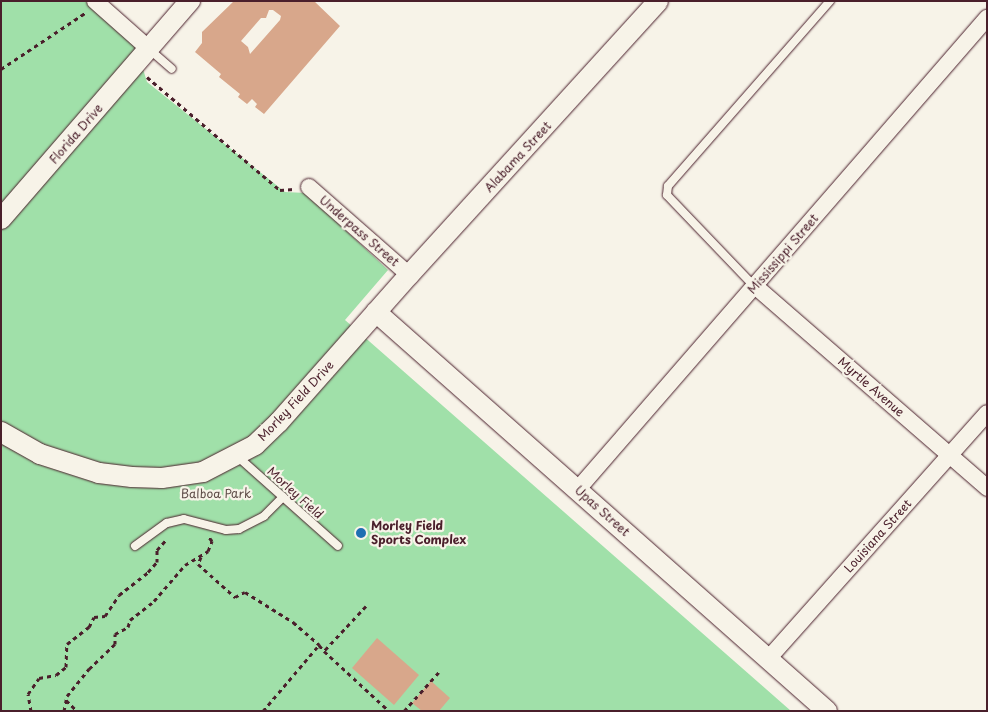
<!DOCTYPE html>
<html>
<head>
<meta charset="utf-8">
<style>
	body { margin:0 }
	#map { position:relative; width:988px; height:712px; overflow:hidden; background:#f7f3e8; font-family:"Playpen Sans",sans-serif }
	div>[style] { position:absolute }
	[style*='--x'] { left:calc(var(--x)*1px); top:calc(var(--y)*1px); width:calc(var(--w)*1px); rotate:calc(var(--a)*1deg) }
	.green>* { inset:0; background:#a0e0a9 }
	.building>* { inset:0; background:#d8a78b }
	.path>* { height:3px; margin-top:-1.5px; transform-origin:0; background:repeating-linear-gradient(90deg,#4a1f2b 0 4px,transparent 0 8px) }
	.roads { filter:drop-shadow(0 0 1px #4a1f2b) drop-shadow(0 0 1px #4a1f2b) }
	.service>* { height:8px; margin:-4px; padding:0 4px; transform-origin:4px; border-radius:4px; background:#f7f3e8 }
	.minor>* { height:16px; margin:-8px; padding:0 8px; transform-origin:8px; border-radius:8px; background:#f7f3e8 }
	.tertiary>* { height:20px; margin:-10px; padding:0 10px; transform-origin:10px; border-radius:10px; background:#f7f3e8 }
	.dots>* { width:14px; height:14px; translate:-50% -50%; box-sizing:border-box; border:2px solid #f7f3e8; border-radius:50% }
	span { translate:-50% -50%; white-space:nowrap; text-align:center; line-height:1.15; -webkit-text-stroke:4.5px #f7f3e8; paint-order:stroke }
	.street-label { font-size:12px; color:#4a1f2b }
	.park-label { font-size:12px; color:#604f4a }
	.poi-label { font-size:12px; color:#4a1f2b; font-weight:700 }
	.left { translate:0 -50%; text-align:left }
	.frame { position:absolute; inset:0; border:2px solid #4a1f2b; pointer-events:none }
</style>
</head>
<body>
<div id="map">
	<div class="green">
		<i style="clip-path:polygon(1px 1px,85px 1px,135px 43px,147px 82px,285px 192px,306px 193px,388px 270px,345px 320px,791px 711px,1px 711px)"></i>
	</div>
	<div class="building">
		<i style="clip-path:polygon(evenodd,234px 1px,314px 1px,340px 26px,264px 114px,255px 107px,257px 104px,252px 99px,247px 104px,238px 97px,240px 94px,219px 77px,221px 74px,195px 52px,202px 43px,202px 32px,234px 1px,269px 10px,273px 10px,281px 16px,280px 20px,250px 54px,248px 47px,241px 41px,261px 18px,266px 18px,269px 10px)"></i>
		<i style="clip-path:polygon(377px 638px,419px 675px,394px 705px,352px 668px)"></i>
		<i style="clip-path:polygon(431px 681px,450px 698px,439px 711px,422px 711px,412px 703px)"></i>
	</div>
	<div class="path">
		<i style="--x:1;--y:69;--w:101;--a:-33.7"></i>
		<i style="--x:147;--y:77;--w:175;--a:40.4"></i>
		<i style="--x:280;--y:190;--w:14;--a:-4"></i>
		<i style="--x:201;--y:557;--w:8;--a:113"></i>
		<i style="--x:198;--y:564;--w:50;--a:41.7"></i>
		<i style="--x:235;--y:597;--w:11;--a:-27"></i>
		<i style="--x:245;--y:592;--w:57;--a:32"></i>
		<i style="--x:293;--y:622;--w:35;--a:41"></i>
		<i style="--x:366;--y:606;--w:62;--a:133"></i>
		<i style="--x:324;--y:651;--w:88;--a:42.7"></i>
		<i style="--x:66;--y:700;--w:16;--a:45"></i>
		<i style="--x:31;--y:711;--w:17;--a:-100"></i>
		<i style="--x:28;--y:694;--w:19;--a:-55"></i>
		<i style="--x:39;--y:678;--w:17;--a:-10"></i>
		<i style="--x:56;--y:675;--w:13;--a:-39"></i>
		<i style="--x:66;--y:667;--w:23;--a:-88"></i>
		<i style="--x:67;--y:644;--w:28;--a:-38"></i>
		<i style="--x:89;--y:627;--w:11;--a:-63"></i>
		<i style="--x:94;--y:617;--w:11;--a:-5"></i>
		<i style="--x:105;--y:616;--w:25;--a:-56"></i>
		<i style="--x:119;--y:595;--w:37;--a:-38"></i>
		<i style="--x:148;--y:572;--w:13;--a:-48"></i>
		<i style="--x:157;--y:562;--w:12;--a:-90"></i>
		<i style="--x:157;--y:550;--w:13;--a:-48"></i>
		<i style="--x:64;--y:711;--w:15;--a:-79"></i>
		<i style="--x:67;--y:696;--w:35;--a:-51"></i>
		<i style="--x:89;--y:669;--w:36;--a:-44"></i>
		<i style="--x:115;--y:644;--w:10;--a:-90"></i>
		<i style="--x:115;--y:634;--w:15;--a:-28"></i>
		<i style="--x:128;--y:627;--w:7;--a:-74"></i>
		<i style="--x:130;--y:620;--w:31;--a:-38"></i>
		<i style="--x:154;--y:601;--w:48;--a:-49.3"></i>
		<i style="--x:185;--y:565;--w:27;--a:-31"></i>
		<i style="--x:208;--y:551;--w:11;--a:-68"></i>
		<i style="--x:212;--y:541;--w:5;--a:-127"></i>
		<i style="--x:263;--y:711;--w:87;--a:-49.7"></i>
		<i style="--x:319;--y:645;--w:8;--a:50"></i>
		<i style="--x:404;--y:711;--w:52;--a:-48.1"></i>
	</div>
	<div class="roads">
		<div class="service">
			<i style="--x:149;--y:49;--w:30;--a:41"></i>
			<i style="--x:754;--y:286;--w:126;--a:-133.7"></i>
			<i style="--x:667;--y:195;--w:9;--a:-84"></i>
			<i style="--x:668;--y:186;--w:246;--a:-48.8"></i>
			<i style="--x:237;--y:456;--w:135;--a:41.7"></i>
			<i style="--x:135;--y:546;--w:39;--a:-36"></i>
			<i style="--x:167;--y:523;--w:17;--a:-13"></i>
			<i style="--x:184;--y:519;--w:43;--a:14.7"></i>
			<i style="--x:226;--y:530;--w:13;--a:-4"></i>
			<i style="--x:239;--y:529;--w:28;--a:-27"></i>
			<i style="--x:264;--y:516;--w:27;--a:-45"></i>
		</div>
		<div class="minor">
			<i style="--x:95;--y:1;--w:72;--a:41.6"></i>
			<i style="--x:309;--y:187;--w:133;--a:41.3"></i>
			<i style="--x:755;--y:286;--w:308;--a:41"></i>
			<i style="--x:578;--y:489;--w:624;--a:-49.03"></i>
			<i style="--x:768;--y:659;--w:329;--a:-48.3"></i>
		</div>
		<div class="tertiary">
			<i style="--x:1;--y:219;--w:289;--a:-49.1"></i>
			<i style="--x:376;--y:312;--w:602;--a:41.5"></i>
			<i style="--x:1;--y:432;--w:45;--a:29.4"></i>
			<i style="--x:40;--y:454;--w:62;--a:17.9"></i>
			<i style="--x:99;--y:473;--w:33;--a:7"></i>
			<i style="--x:132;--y:477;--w:30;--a:2"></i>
			<i style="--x:162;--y:478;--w:41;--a:-8.3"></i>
			<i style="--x:203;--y:472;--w:59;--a:-27.4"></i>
			<i style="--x:255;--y:445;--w:33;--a:-44"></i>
			<i style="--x:279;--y:422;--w:196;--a:-48.5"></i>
			<i style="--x:409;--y:275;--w:370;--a:-47.7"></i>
		</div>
	</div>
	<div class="dots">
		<i style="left:361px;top:533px;background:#1f6fb2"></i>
	</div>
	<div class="street-label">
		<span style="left:76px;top:134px;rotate:-49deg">Florida Drive</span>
		<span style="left:518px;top:157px;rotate:-47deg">Alabama Street</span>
		<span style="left:359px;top:231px;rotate:41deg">Underpass Street</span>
		<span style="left:783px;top:254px;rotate:-49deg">Mississippi Street</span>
		<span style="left:871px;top:387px;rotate:41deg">Myrtle Avenue</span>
		<span style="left:296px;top:401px;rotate:-47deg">Morley Field Drive</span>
		<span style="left:295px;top:493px;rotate:42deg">Morley Field</span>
		<span style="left:602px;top:511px;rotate:42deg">Upas Street</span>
		<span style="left:878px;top:536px;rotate:-48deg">Louisiana Street</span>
	</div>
	<div class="park-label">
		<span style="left:216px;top:494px">Balboa Park</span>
	</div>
	<div class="poi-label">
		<span class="left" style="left:371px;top:533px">Morley Field<br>Sports Complex</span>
	</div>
	<div class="frame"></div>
</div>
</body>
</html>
